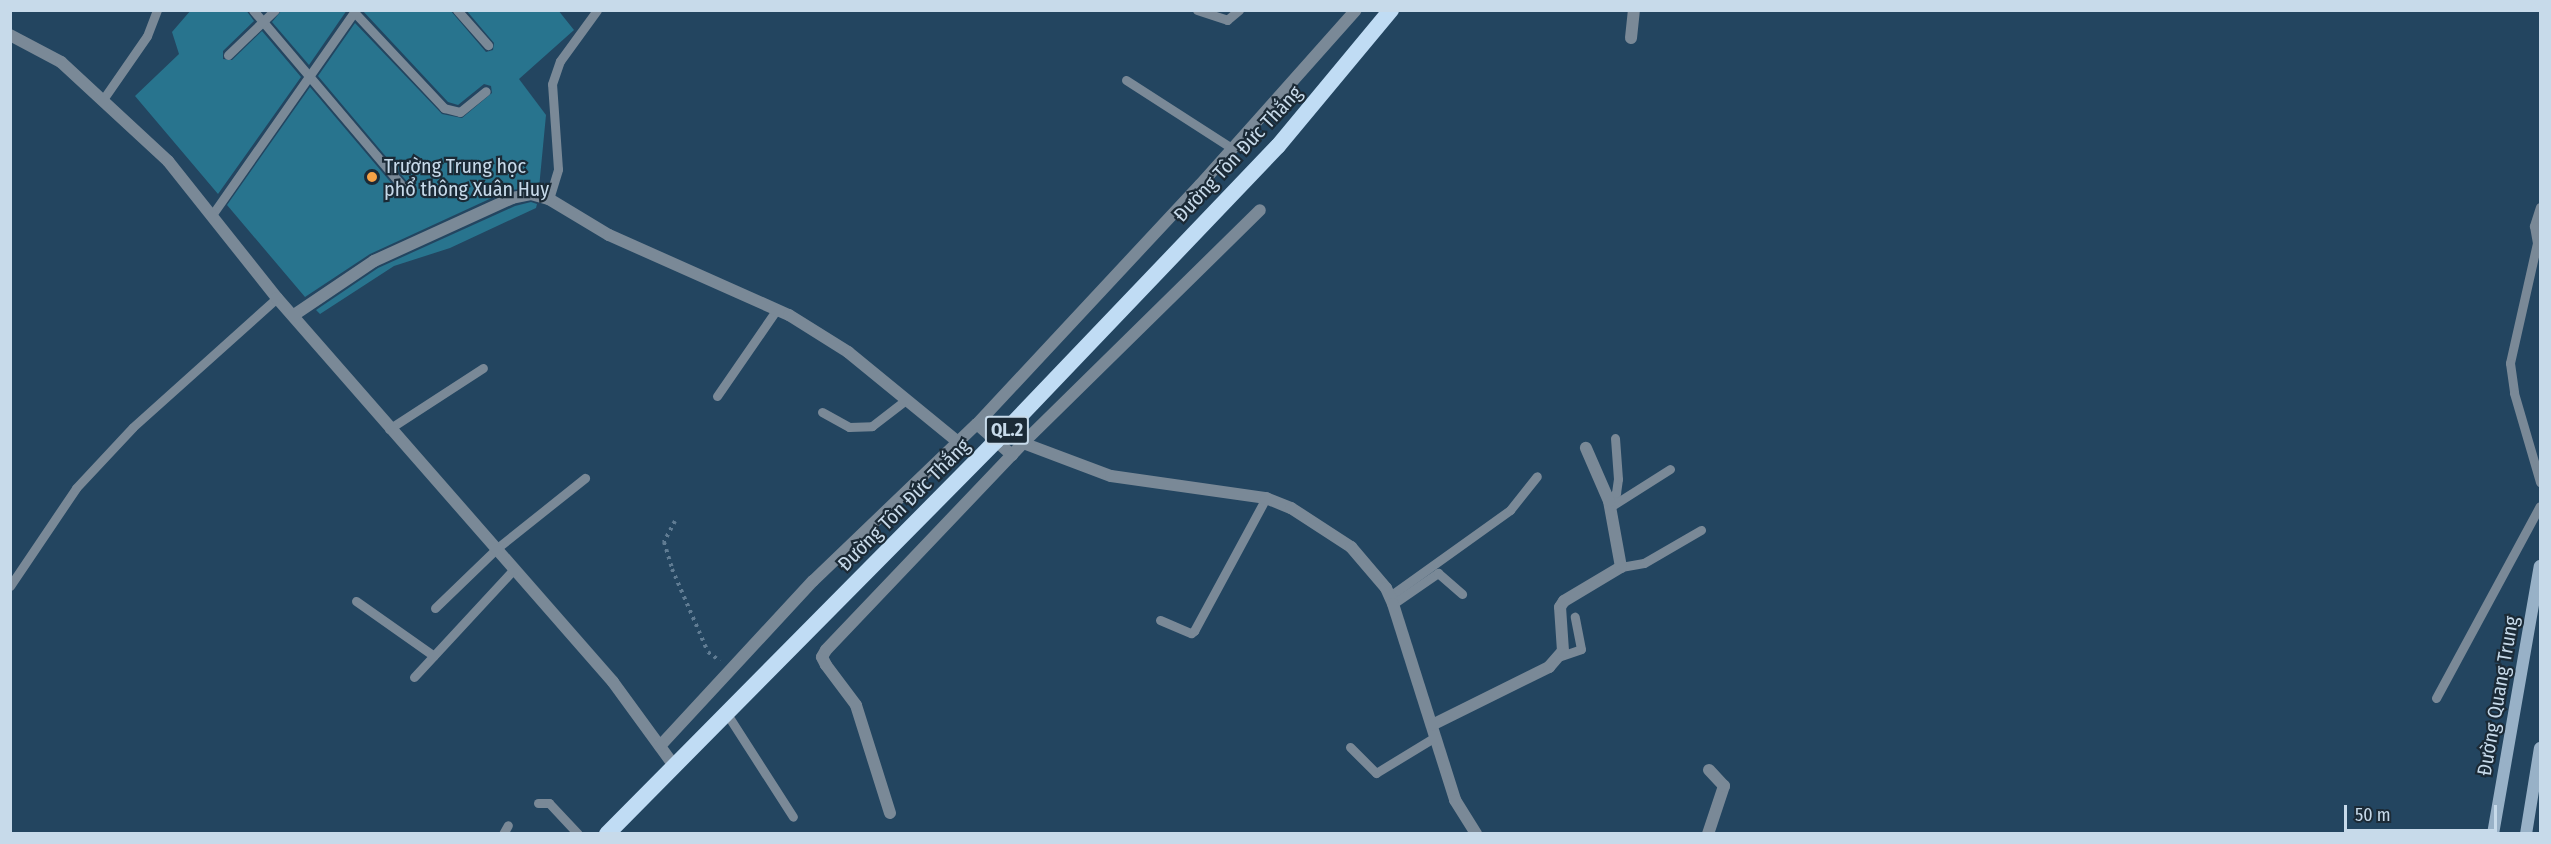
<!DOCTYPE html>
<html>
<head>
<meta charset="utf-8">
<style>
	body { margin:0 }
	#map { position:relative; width:2551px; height:844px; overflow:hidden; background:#234560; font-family:"Fira Sans Condensed",sans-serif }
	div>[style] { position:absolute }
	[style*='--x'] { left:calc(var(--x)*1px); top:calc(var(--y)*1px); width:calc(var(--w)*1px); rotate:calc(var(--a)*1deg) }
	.building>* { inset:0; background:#28748e }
	.path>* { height:4px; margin-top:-2px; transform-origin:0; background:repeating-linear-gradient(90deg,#607c93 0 3px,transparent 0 7.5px) }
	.service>* { height:9px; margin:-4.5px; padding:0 4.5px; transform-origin:4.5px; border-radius:4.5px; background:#7a8997 }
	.minor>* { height:12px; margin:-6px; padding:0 6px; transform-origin:6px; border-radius:6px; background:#7a8997 }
	.secondary>* { height:12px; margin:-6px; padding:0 6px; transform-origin:6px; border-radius:6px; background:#98b1c7 }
	.trunk>* { height:16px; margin:-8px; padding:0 8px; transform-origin:8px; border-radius:8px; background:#c0dcf4 }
	.dots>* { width:16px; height:16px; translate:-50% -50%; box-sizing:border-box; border:3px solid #1b2a36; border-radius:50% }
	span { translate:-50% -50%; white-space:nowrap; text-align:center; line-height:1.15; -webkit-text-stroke:4.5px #1b2a36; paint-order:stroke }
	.shield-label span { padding:2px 4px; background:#1b2a36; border:2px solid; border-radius:4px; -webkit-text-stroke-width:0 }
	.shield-label { font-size:18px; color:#c7daea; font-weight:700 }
	.street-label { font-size:20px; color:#c7daea }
	.poi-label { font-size:20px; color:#c7daea }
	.left { translate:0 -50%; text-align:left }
	.frame { position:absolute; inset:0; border:12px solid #c7daea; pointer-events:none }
	.scale { position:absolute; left:2344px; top:805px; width:153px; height:27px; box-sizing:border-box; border:3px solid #c7daea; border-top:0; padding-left:8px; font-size:18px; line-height:21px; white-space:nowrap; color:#c7daea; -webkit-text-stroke:4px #1b2a36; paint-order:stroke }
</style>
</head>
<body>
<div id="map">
	<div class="building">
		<i style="clip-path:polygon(191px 10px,246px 10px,254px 21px,223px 51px,223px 59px,232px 60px,262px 31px,301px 77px,218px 194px,135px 96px,179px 54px,172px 32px)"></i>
		<i style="clip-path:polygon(282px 10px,347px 10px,309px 65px,272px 22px)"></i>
		<i style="clip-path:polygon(362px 10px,450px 10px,486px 52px,493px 50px,494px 43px,466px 10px,558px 10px,574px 30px,519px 79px,546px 115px,539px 188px,509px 190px,370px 254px,305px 297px,227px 205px,310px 87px,399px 192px,409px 193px,409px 184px,318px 76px,355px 23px,442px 114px,462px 118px,492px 93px,491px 86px,484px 84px,458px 105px,448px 102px)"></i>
		<i style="clip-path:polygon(531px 202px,537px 204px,536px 208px,450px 248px,394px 266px,320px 314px,316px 310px,378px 268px,515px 206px)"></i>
	</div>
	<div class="path">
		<i style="--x:675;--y:521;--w:24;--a:118"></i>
		<i style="--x:664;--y:542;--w:28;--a:73"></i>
		<i style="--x:672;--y:569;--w:90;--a:66.6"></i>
		<i style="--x:708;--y:652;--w:15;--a:37"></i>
	</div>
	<div class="service">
		<i style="--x:253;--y:10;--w:233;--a:49.7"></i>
		<i style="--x:457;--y:10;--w:47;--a:48.5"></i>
		<i style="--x:1197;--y:10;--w:32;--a:18"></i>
		<i style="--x:1227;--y:20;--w:16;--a:-40"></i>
		<i style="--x:228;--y:55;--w:65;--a:-43.8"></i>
		<i style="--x:1126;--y:80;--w:127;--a:32.8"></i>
		<i style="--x:104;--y:98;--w:75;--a:-55.3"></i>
		<i style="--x:147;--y:36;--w:28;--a:-69"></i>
		<i style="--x:549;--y:199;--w:31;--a:-73"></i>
		<i style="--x:558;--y:169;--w:85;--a:-94"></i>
		<i style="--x:552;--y:84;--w:24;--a:-71"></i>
		<i style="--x:560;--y:61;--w:63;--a:-54"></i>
		<i style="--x:2540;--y:207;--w:20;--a:108"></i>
		<i style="--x:2534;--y:226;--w:17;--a:80"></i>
		<i style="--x:2537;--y:243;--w:123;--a:102.7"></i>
		<i style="--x:2510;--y:363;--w:30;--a:82"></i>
		<i style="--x:2514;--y:393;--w:93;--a:73.7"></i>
		<i style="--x:212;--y:215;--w:248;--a:-55"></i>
		<i style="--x:354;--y:12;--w:132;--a:46.8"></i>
		<i style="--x:444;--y:108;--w:16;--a:14"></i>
		<i style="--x:460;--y:112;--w:33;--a:-39"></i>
		<i style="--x:717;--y:396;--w:106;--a:-55.4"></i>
		<i style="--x:822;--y:412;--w:31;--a:29"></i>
		<i style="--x:849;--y:427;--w:23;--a:-2"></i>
		<i style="--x:872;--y:426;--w:44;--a:-37.6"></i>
		<i style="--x:389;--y:429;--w:112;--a:-33"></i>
		<i style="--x:1609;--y:501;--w:11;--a:-49"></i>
		<i style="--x:1616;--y:493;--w:14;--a:-82"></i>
		<i style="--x:1618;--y:479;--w:41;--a:-94.2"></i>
		<i style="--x:1610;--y:507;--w:71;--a:-32.3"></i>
		<i style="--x:1621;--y:567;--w:23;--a:-10"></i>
		<i style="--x:1644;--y:563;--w:66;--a:-30.1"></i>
		<i style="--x:10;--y:586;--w:118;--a:-56"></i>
		<i style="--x:76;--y:488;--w:83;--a:-46.9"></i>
		<i style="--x:133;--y:427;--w:193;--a:-41.9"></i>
		<i style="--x:1390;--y:596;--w:148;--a:-35.6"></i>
		<i style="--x:1510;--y:510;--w:43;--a:-51.5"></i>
		<i style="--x:356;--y:601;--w:95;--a:35.2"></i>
		<i style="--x:1393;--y:604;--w:55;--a:-34.6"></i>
		<i style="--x:1438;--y:573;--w:32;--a:41"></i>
		<i style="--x:435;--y:608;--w:85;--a:-44"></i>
		<i style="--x:496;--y:549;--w:114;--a:-38.6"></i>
		<i style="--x:1160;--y:620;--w:34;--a:23"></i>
		<i style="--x:1191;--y:633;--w:4;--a:-34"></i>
		<i style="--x:1194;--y:631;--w:151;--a:-61.6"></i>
		<i style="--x:1561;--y:656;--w:21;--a:-19"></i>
		<i style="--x:1581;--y:649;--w:33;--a:-101"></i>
		<i style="--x:414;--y:677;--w:147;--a:-47.2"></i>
		<i style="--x:2436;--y:698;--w:218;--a:-61.6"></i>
		<i style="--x:727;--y:714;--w:122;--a:57.3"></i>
		<i style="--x:1350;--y:747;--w:37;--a:45"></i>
		<i style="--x:1376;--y:773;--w:69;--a:-31.4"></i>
		<i style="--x:538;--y:803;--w:11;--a:0"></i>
		<i style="--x:549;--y:803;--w:42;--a:46.9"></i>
		<i style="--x:503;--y:834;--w:10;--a:-61"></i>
	</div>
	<div class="minor">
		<i style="--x:10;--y:35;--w:58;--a:27.9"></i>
		<i style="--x:61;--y:62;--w:146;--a:42.8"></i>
		<i style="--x:168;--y:161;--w:175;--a:51.5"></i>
		<i style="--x:277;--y:298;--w:510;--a:48.81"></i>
		<i style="--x:613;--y:682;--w:105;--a:53.9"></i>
		<i style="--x:1631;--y:38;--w:28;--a:-84"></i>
		<i style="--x:294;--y:315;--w:97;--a:-34"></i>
		<i style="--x:374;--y:261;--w:152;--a:-24.5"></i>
		<i style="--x:512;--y:198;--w:19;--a:-12"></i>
		<i style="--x:531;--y:194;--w:19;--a:16"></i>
		<i style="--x:549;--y:199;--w:70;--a:31"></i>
		<i style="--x:609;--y:235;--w:197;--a:24"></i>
		<i style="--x:789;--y:315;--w:70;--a:32.1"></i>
		<i style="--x:848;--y:352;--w:142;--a:39.3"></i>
		<i style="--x:977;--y:424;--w:47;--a:41.5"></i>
		<i style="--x:1023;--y:443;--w:94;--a:20.6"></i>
		<i style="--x:1111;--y:476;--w:157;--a:8.1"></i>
		<i style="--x:1266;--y:498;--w:27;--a:22"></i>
		<i style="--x:1291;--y:508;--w:72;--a:33"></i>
		<i style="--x:1351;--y:547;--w:54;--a:49.5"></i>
		<i style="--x:1386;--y:588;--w:17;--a:66"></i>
		<i style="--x:1393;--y:604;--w:206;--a:72.4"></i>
		<i style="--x:1455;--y:800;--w:40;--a:58"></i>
		<i style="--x:1432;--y:725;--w:131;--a:-26.4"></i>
		<i style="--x:1549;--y:667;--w:21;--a:-49"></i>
		<i style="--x:1563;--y:651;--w:44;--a:-93.9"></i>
		<i style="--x:1560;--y:607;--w:7;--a:-56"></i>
		<i style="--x:1564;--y:601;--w:66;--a:-30.8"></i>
		<i style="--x:1621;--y:567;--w:67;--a:-100.3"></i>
		<i style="--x:1609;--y:501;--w:58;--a:-113.5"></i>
		<i style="--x:660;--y:746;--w:225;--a:-47.2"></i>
		<i style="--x:813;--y:581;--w:227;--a:-43.8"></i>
		<i style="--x:977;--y:424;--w:327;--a:-47"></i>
		<i style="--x:1200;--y:185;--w:234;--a:-48.3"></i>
		<i style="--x:890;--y:813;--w:113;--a:-107.5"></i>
		<i style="--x:856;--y:705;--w:50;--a:-126.9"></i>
		<i style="--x:826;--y:665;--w:9;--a:-117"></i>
		<i style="--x:822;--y:657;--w:8;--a:-60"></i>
		<i style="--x:826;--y:650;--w:286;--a:-46.4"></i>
		<i style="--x:1023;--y:443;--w:332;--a:-44.5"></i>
		<i style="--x:1708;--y:834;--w:51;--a:-71.6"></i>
		<i style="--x:1724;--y:786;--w:22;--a:-133"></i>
	</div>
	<div class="secondary">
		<i style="--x:2493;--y:834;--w:272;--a:-80.1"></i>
		<i style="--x:2526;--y:834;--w:87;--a:-80.8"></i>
	</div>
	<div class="trunk">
		<i style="--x:607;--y:834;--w:553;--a:-45.29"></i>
		<i style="--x:996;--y:441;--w:408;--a:-46.3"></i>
		<i style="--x:1278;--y:146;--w:177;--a:-50.3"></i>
	</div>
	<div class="dots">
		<i style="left:372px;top:177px;background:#f6a246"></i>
	</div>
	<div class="shield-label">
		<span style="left:1007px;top:430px">QL.2</span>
	</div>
	<div class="street-label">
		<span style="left:1238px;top:154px;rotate:-47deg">Đường Tôn Đức Thắng</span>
		<span style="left:904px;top:505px;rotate:-45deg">Đường Tôn Đức Thắng</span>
		<span style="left:2498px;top:696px;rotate:-80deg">Đường Quang Trung</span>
	</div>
	<div class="poi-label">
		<span class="left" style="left:384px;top:178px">Trường Trung học<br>phổ thông Xuân Huy</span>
	</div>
	<div class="frame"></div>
	<div class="scale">50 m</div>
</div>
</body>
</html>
